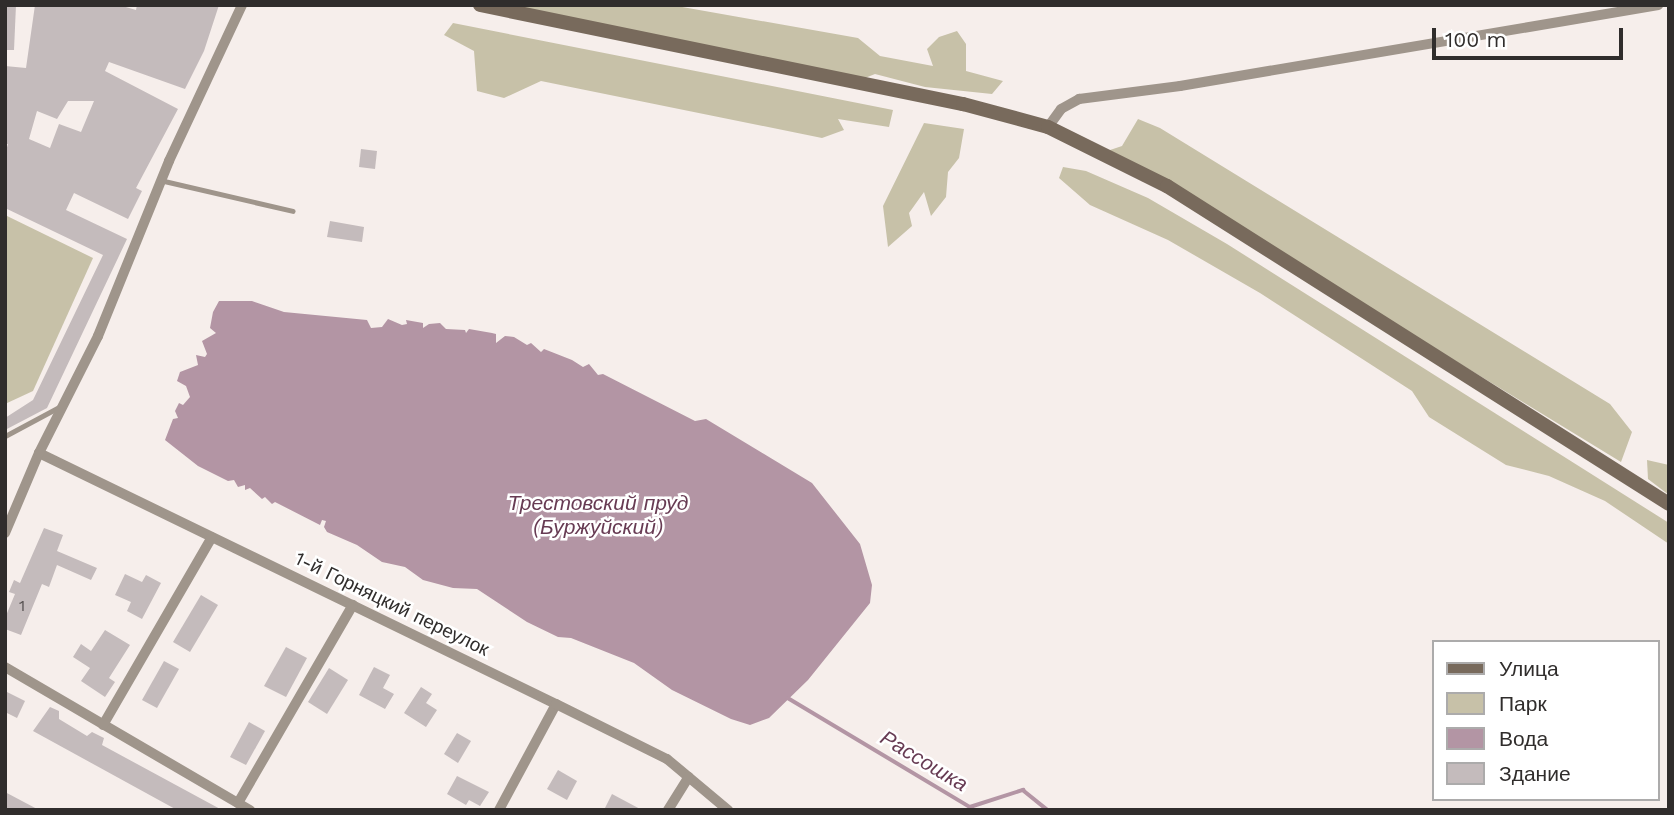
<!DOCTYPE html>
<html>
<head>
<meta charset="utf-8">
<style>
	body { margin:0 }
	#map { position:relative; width:1674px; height:815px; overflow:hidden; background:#f6eeeb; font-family:"Work Sans",sans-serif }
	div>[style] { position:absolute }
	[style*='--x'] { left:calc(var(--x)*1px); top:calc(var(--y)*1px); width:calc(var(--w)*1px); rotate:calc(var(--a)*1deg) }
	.green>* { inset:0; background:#c7c1a8 }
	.water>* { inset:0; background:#b395a4 }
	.stream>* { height:3.5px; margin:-1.75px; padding:0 1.75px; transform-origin:1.75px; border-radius:1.75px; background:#b395a4 }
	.building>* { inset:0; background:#c4bbbc }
	.lane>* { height:5px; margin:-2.5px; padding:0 2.5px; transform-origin:2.5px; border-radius:2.5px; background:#9f958b }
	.street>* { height:10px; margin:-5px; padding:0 5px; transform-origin:5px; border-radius:5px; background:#9f958b }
	.secondary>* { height:14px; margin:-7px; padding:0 7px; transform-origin:7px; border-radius:7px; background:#786a5c }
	span { translate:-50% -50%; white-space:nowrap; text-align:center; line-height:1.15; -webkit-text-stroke:5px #fff; paint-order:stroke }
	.number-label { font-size:16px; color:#555050 }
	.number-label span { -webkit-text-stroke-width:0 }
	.street-label { font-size:19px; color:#302d2c }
	.water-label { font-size:21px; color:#673b53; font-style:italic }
	.frame { position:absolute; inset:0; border:7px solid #302d2c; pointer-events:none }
	.legend { position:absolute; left:1432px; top:640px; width:228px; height:161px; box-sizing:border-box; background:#fff; border:2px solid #acabab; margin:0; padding:9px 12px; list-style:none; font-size:21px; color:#302d2c }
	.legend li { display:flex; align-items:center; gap:14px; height:35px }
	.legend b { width:35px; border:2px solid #acabab }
	.scale { position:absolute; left:1432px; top:28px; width:191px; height:32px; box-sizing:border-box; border:4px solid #302d2c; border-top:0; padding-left:9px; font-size:21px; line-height:24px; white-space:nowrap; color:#302d2c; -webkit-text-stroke:5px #fff; paint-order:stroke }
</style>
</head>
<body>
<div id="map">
	<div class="green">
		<i style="clip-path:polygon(493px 5px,671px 5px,858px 38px,880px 56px,933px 66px,927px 49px,939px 37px,957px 31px,966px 44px,966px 71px,1003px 81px,992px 94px,925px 87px,875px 74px,860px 80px)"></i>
		<i style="clip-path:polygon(453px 23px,893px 110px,889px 127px,838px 119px,844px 130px,822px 138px,541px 81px,504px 98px,477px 91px,474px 51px,444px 35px)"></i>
		<i style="clip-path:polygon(1138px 119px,1160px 128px,1610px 404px,1632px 432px,1621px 462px,1154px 177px,1104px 152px,1122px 146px)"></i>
		<i style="clip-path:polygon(924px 123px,964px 129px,959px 158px,948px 172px,946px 197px,931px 216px,924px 192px,909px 213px,912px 226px,888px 247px,883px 206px)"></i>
		<i style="clip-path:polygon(1063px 167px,1086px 171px,1148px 198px,1227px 244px,1669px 523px,1669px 544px,1605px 501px,1549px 476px,1506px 465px,1429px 417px,1412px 391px,1260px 293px,1168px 240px,1090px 205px,1059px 178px)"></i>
		<i style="clip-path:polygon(5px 215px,93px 258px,33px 391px,5px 404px)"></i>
		<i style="clip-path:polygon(1647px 460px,1669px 465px,1669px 495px,1648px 479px)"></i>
	</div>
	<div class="water">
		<i style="clip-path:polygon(219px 301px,252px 301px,284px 312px,367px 320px,371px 328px,382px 327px,388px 319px,402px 325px,407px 324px,406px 320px,423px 323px,423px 328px,429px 324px,440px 323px,446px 329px,465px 330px,466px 333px,469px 329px,492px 333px,496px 334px,496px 343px,505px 336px,514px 337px,527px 345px,531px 343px,541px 352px,544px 349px,572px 360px,583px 367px,589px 364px,598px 375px,603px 374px,695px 421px,706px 419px,812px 483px,860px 544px,872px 585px,870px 603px,808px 680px,769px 718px,750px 725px,731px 719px,672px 690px,634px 663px,571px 638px,558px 637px,527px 622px,477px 589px,453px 588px,423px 580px,405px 567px,382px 562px,357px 545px,327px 532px,324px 527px,326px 521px,322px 520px,320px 525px,275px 502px,272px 504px,265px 497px,262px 499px,250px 488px,245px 490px,245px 485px,238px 487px,234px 480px,228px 481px,198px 466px,165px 440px,173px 419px,178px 418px,175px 411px,179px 403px,183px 405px,190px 397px,186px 386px,177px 381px,180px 372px,198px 365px,196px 355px,205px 357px,207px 354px,202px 341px,216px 333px,210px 328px,213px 312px)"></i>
	</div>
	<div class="stream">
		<i style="--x:788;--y:698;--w:212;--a:30.9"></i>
		<i style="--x:970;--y:807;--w:56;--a:-17.8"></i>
		<i style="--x:1023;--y:790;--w:32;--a:39"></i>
	</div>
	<div class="building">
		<i style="clip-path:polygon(5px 5px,16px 5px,14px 50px,5px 50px)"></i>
		<i style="clip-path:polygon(evenodd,35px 5px,119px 5px,136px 10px,137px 5px,219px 5px,204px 51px,185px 89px,109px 62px,105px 71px,178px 109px,136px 188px,142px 191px,128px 219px,74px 193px,66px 210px,127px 239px,47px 408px,5px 430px,5px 418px,33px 400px,103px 255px,5px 208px,5px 154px,8px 144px,5px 144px,5px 66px,26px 68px,35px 5px,68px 101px,94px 101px,81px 132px,59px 124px,50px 148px,29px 139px,37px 111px,57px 119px,68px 101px)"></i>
		<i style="clip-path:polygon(361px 149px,377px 151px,375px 169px,359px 167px)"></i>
		<i style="clip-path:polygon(330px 221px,364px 227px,362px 242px,327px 237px)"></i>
		<i style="clip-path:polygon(44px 528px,63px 535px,57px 551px,97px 568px,91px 580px,57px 565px,49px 587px,42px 584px,21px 635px,5px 629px,5px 618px,15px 594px,9px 592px,14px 580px,20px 583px)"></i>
		<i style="clip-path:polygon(125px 574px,142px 582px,146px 575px,161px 583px,142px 619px,127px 611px,131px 602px,115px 595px)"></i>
		<i style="clip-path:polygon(201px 595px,218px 605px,190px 652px,173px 642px)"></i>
		<i style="clip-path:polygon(105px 630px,130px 645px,109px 678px,115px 682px,105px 697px,81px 681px,90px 668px,73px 657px,81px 644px,91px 651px)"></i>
		<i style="clip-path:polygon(286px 647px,307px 658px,286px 697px,264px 686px)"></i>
		<i style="clip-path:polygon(164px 661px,179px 669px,157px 708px,142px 700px)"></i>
		<i style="clip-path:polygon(374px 667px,390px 675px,383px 688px,394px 694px,385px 709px,359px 695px)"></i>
		<i style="clip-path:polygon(329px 668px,348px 680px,327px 714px,308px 702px)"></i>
		<i style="clip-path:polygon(421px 687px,432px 694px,426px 703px,437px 710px,426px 727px,404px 713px)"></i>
		<i style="clip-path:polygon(5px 691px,25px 701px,17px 718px,5px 712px)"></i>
		<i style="clip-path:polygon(50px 707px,59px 711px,59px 719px,87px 736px,92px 732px,104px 738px,102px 745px,222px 810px,177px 810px,33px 731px)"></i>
		<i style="clip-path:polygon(249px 722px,265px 731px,246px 765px,230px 757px)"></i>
		<i style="clip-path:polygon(457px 733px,471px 741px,458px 763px,444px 754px)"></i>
		<i style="clip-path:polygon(558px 770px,577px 781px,567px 800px,547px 789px)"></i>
		<i style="clip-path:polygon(457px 776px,489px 792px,480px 806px,469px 800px,466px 805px,447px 794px)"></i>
		<i style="clip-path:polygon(5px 792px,39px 810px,5px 810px)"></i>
		<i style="clip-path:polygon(612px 794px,642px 810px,604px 810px)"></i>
	</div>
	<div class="lane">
		<i style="--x:164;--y:181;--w:132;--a:13.1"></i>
		<i style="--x:5;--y:436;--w:64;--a:-28.2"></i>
	</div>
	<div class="street">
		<i style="--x:1048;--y:127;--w:22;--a:-54"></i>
		<i style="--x:1061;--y:109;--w:21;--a:-29"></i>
		<i style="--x:1079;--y:99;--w:102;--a:-7.3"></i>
		<i style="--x:1180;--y:86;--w:485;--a:-9.6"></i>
		<i style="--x:39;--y:453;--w:575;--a:25.9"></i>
		<i style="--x:5;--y:533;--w:87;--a:-67"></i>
		<i style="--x:39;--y:453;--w:131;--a:-63.2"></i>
		<i style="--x:98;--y:336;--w:189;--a:-67.9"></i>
		<i style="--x:169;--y:161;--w:172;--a:-64.9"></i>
		<i style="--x:5;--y:667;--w:284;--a:30.3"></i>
		<i style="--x:103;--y:725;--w:217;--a:-59.9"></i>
		<i style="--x:238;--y:803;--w:229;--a:-59.9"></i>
		<i style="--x:499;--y:810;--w:120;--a:-61.7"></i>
		<i style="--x:556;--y:704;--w:124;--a:26.4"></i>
		<i style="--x:667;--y:759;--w:80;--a:39.9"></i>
		<i style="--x:668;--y:810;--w:39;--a:-58"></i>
	</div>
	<div class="secondary">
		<i style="--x:480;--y:5;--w:493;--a:11.6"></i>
		<i style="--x:963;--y:104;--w:88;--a:15.1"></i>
		<i style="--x:1048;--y:127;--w:133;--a:26.4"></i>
		<i style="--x:1167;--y:186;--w:594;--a:32.35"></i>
	</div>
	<div class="number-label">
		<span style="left:22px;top:606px">1</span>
	</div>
	<div class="street-label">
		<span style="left:392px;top:604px;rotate:26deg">1-й Горняцкий переулок</span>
	</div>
	<div class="water-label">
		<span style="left:598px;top:515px">Трестовский пруд<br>(Буржуйский)</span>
		<span style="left:924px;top:761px;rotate:31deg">Рассошка</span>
	</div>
	<div class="frame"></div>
	<ul class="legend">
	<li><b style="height:9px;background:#786a5c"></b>Улица</li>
	<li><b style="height:19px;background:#c7c1a8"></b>Парк</li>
	<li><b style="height:19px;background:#b395a4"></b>Вода</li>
	<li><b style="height:19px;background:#c4bbbc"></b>Здание</li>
	</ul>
	<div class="scale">100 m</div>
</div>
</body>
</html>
